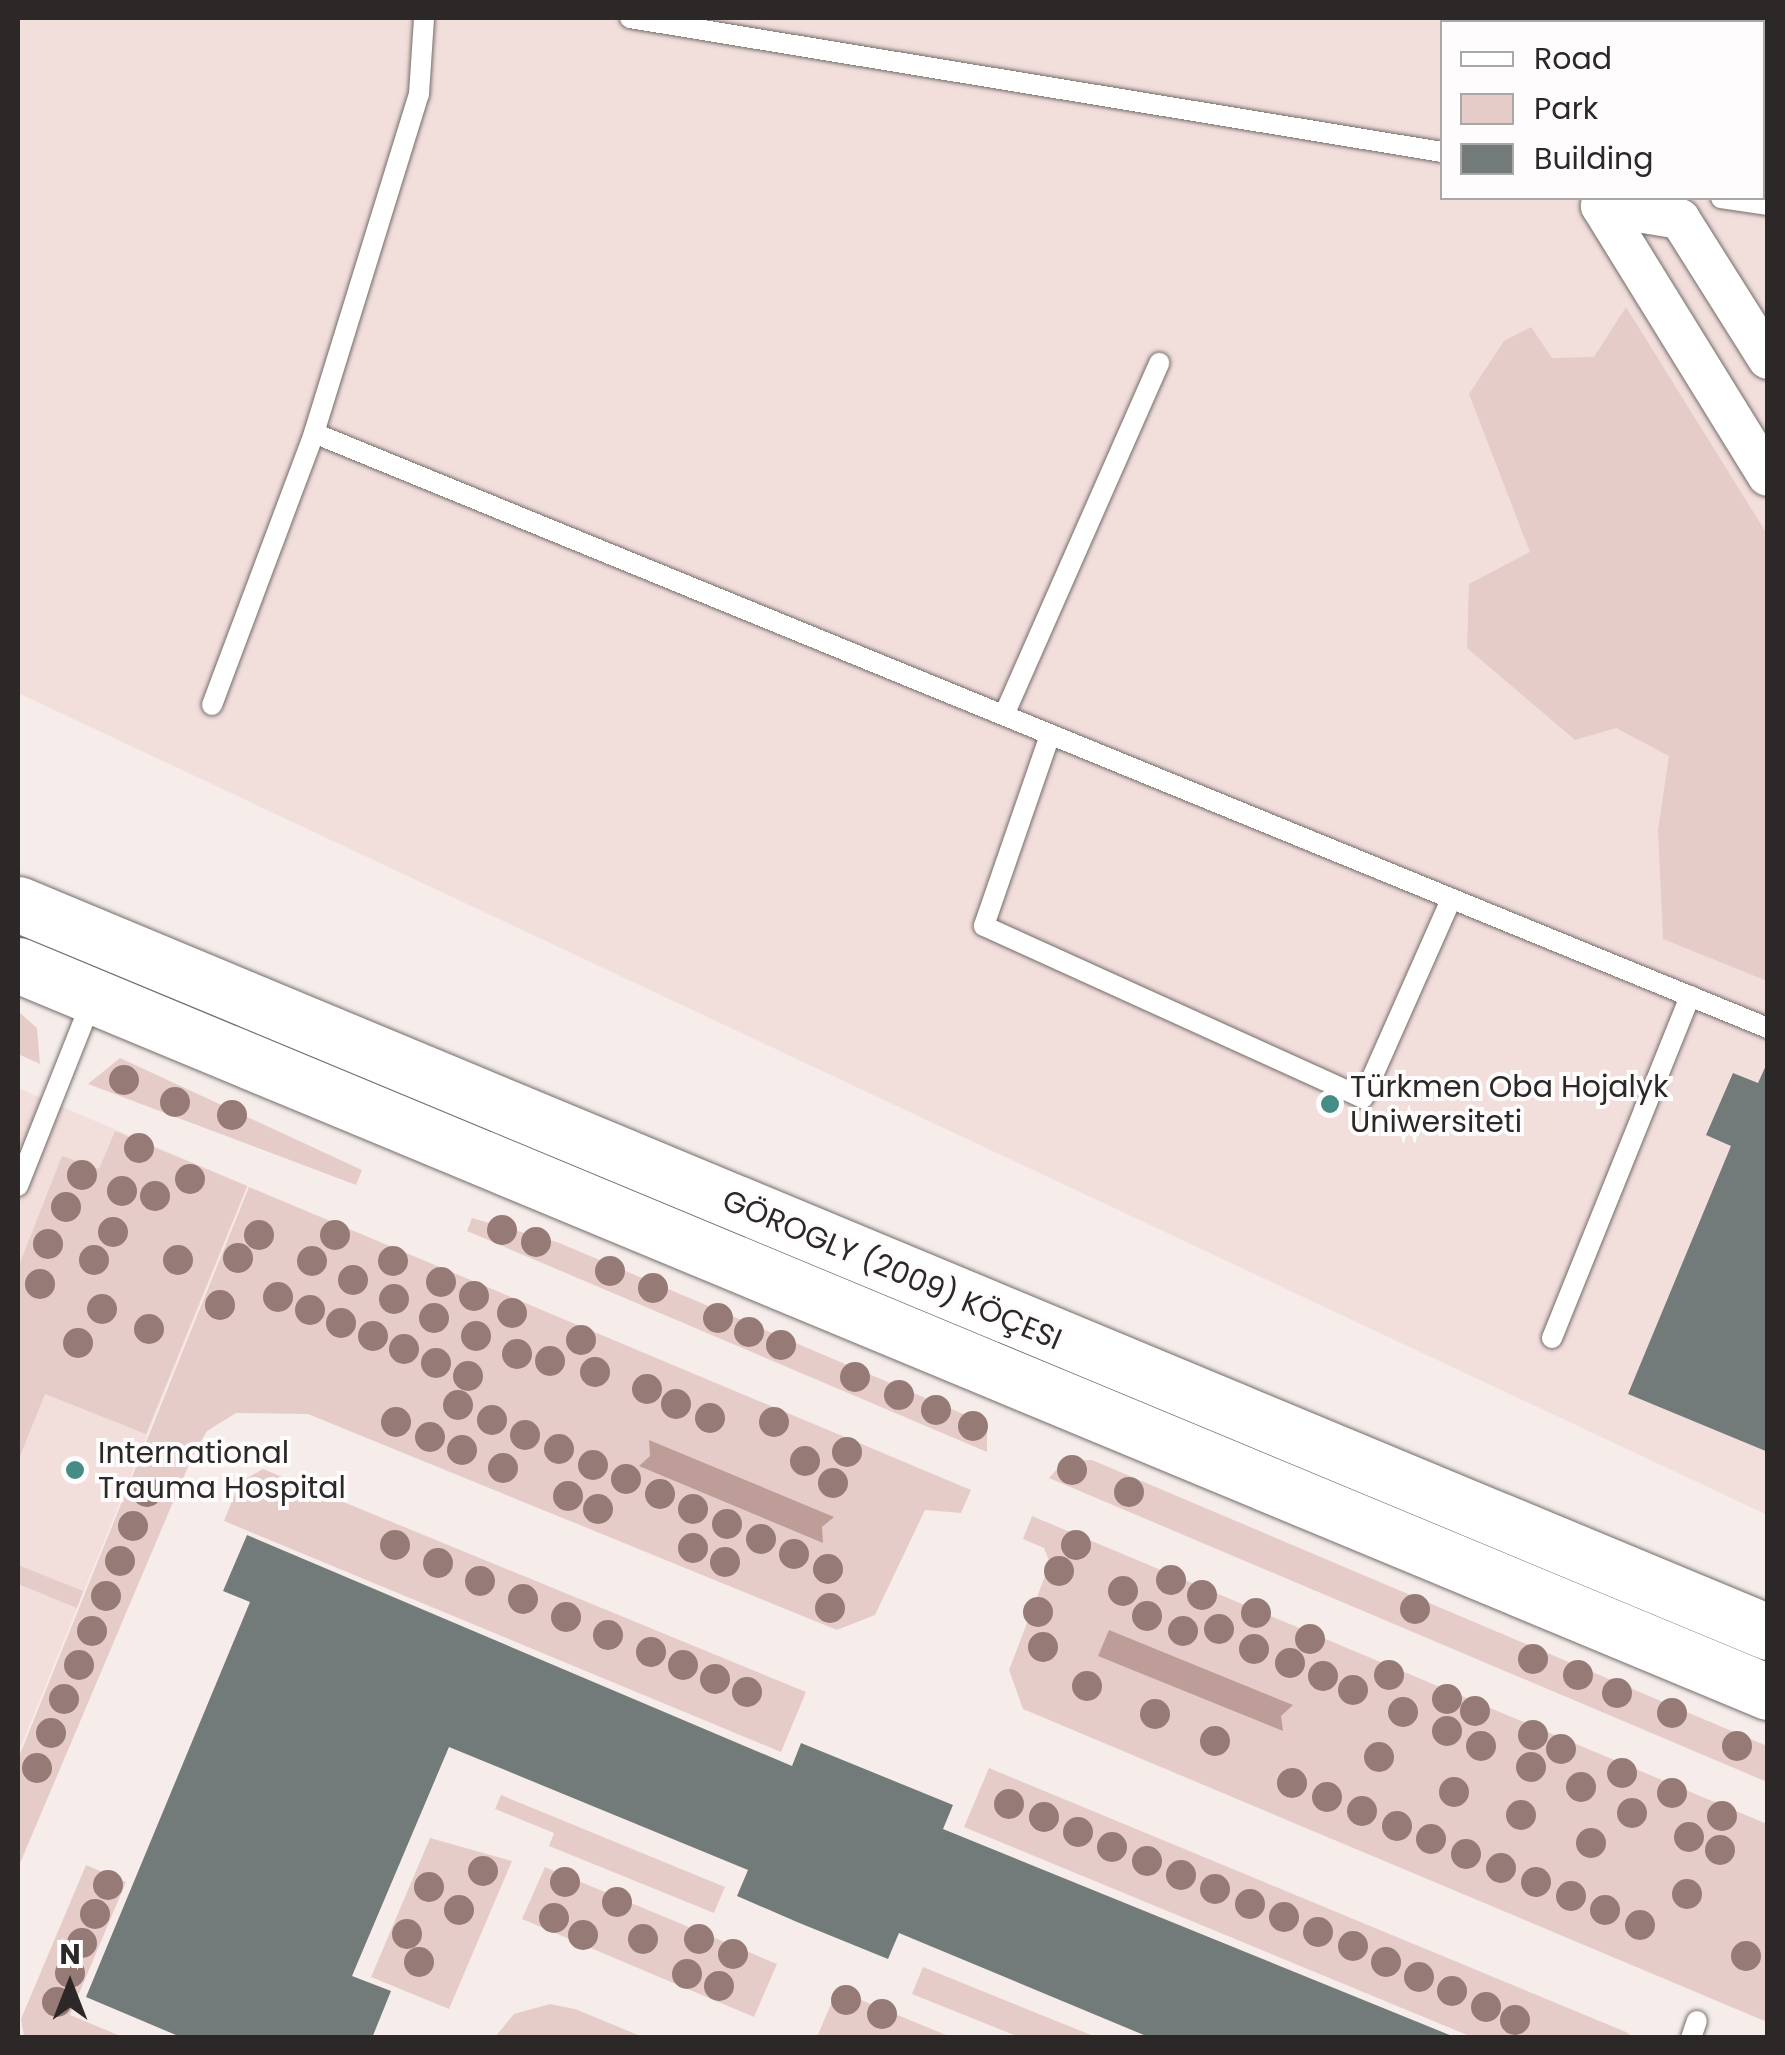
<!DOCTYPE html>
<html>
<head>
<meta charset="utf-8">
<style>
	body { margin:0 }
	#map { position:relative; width:1785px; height:2055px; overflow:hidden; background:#f6edeb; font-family:Poppins,sans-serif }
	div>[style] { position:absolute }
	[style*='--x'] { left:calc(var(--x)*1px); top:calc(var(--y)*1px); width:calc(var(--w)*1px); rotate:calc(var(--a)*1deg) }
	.built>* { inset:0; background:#f2dfdc }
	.green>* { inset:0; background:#e5ccc8 }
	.water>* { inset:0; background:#be9d98 }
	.building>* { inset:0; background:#727b7a }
	.roads { filter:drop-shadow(0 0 2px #746c6a) drop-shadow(0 0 2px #746c6a) }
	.lane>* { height:20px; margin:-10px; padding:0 10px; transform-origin:10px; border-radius:10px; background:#fff }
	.street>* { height:40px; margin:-20px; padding:0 20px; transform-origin:20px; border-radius:20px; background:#fff }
	.secondary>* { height:55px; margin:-27.5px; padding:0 27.5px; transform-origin:27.5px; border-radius:27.5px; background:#fff }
	.trees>* { width:30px; height:30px; margin:-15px; border-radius:50%; background:#967a76 }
	.dots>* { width:28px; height:28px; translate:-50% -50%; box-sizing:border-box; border:5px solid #fefcfc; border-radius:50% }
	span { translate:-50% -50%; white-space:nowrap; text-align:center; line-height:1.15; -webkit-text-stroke:8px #fefcfc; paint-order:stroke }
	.poi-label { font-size:30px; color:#2b2827 }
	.left { translate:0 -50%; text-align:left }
	.street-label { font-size:30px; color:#2b2827 }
	.frame { position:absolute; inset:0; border:20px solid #2b2827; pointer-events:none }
	.legend { position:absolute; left:1440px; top:20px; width:325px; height:180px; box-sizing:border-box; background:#fefcfc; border:2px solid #aaa7a7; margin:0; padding:12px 18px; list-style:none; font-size:30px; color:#2b2827 }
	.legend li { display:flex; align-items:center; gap:20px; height:50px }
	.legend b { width:50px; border:2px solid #aaa7a7 }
	.north { position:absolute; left:20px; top:1935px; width:100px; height:100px; -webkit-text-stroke:8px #fefcfc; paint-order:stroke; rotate:0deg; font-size:28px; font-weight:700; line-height:40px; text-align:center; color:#2b2827 }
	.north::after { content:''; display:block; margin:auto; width:35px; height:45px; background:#2b2827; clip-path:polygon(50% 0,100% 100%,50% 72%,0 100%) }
</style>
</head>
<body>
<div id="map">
	<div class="built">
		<i style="clip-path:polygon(evenodd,18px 18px,1767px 18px,1767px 1515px,18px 693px,18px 18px,1442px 22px,1762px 22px,1762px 198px,1442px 198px,1442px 22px)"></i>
		<i style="clip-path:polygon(18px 1088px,248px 1186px,18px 1754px)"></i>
	</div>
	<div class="green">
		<i style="clip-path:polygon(1626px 307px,1767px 534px,1767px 981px,1663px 939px,1658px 830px,1669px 756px,1616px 728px,1575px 740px,1467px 648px,1469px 584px,1530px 552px,1469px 394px,1504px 341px,1531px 327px,1552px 358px,1594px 357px)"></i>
		<i style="clip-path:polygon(18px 1011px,37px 1028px,40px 1064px,18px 1054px)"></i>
		<i style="clip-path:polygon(120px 1058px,362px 1170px,356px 1185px,88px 1084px)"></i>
		<i style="clip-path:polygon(115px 1131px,247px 1186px,146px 1434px,45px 1394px,18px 1461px,18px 1268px,62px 1156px,99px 1169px)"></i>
		<i style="clip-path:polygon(249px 1187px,971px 1490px,961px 1513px,925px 1510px,875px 1615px,837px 1630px,308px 1414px,236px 1413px,207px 1431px,193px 1455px,18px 1868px,18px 1759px)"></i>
		<i style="clip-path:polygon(472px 1218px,557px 1242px,987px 1424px,987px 1452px,467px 1231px)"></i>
		<i style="clip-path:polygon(1092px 1460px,1767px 1746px,1767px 1782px,1049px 1478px,1064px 1461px)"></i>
		<i style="clip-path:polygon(263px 1469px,806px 1692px,781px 1752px,224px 1521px,239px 1483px)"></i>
		<i style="clip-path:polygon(1032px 1516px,1767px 1824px,1767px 2022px,1023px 1709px,1009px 1670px,1050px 1563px,1044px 1548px,1023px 1539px)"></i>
		<i style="clip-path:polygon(18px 1565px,83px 1591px,77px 1608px,18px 1584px)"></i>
		<i style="clip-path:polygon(989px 1768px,1626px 2032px,1633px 2037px,1472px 2037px,964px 1827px)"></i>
		<i style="clip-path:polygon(501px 1795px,725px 1887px,714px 1913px,549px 1846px,554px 1833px,495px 1809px)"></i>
		<i style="clip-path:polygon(430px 1838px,512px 1861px,449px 2009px,371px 1977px)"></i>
		<i style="clip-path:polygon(86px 1865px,126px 1882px,70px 2015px,123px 2037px,24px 2037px,21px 2019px)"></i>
		<i style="clip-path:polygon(545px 1867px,777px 1964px,754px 2017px,522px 1919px)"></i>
		<i style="clip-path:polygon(923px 1967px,1096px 2037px,1019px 2037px,912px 1994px)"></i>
		<i style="clip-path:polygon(837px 1990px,951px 2037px,817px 2037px)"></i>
		<i style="clip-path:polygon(550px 2004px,575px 2009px,643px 2037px,495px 2037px,514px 2014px)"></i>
	</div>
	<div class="water">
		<i style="clip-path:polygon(649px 1440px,834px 1517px,822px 1527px,823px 1543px,639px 1466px,650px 1456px)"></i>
		<i style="clip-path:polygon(1109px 1630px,1293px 1705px,1281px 1716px,1283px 1731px,1098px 1656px)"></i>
	</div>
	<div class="building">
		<i style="clip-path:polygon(1768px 1061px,1768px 1452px,1628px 1394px,1731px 1146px,1706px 1135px,1733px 1073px,1758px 1083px)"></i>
		<i style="clip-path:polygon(247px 1535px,792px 1766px,801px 1743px,953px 1805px,943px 1829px,1457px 2038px,1151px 2038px,899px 1933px,888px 1959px,797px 1922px,737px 1896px,748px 1870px,449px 1747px,352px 1976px,391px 1991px,372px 2038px,183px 2038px,86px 1997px,250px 1602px,223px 1591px)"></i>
	</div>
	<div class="roads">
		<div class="lane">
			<i style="--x:630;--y:18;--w:823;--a:9.37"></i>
			<i style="--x:1721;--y:198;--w:48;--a:8.5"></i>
			<i style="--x:314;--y:433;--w:355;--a:-72.8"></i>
			<i style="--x:419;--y:94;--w:76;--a:-86.2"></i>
			<i style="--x:212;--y:705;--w:290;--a:-69.4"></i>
			<i style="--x:314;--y:433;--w:1571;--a:22.26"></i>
			<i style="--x:1004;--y:715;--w:385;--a:-66.2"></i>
			<i style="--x:1050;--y:735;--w:202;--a:109.1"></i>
			<i style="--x:984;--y:926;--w:416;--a:24.4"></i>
			<i style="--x:1363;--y:1098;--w:218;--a:-66.1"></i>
			<i style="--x:18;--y:1186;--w:202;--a:-68.3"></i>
			<i style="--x:1552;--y:1338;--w:369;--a:-68"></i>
			<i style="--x:1691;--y:2038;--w:18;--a:-71"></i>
		</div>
		<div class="street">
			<i style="--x:1768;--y:359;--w:165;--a:-122.2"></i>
			<i style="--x:1680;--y:219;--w:80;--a:-170.7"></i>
			<i style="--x:1601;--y:206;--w:317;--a:58.3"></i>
		</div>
		<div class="secondary">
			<i style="--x:18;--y:904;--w:1895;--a:22.59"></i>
			<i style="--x:18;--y:965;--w:1895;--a:22.56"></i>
		</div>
	</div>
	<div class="trees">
		<i style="left:124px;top:1080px"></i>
		<i style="left:175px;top:1102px"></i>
		<i style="left:232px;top:1115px"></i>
		<i style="left:139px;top:1148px"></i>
		<i style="left:82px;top:1175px"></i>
		<i style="left:190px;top:1179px"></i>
		<i style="left:122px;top:1191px"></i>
		<i style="left:155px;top:1196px"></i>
		<i style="left:66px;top:1207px"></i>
		<i style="left:502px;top:1230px"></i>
		<i style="left:113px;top:1232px"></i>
		<i style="left:259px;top:1235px"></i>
		<i style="left:335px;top:1235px"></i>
		<i style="left:536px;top:1242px"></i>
		<i style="left:48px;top:1244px"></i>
		<i style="left:238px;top:1258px"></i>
		<i style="left:94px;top:1260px"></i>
		<i style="left:178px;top:1260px"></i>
		<i style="left:312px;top:1261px"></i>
		<i style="left:393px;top:1261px"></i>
		<i style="left:610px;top:1271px"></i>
		<i style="left:353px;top:1280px"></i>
		<i style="left:441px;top:1282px"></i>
		<i style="left:40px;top:1284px"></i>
		<i style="left:653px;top:1288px"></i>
		<i style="left:474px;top:1296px"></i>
		<i style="left:278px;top:1297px"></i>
		<i style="left:394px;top:1299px"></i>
		<i style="left:220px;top:1305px"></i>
		<i style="left:102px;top:1309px"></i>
		<i style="left:310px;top:1310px"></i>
		<i style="left:512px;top:1313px"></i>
		<i style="left:434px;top:1318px"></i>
		<i style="left:718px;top:1318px"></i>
		<i style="left:341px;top:1323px"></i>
		<i style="left:149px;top:1329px"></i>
		<i style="left:749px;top:1332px"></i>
		<i style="left:373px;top:1336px"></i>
		<i style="left:476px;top:1336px"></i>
		<i style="left:581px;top:1340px"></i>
		<i style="left:78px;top:1343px"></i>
		<i style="left:781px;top:1345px"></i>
		<i style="left:404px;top:1349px"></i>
		<i style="left:517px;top:1354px"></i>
		<i style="left:550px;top:1361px"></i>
		<i style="left:436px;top:1363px"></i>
		<i style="left:595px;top:1372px"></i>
		<i style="left:468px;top:1376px"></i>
		<i style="left:855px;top:1377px"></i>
		<i style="left:647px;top:1389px"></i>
		<i style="left:899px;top:1395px"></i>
		<i style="left:676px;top:1404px"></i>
		<i style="left:458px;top:1405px"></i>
		<i style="left:936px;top:1410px"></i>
		<i style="left:710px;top:1418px"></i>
		<i style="left:492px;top:1420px"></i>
		<i style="left:396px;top:1422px"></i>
		<i style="left:774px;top:1422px"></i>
		<i style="left:973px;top:1426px"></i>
		<i style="left:525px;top:1435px"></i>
		<i style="left:430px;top:1437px"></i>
		<i style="left:559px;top:1449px"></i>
		<i style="left:462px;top:1450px"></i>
		<i style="left:847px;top:1452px"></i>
		<i style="left:805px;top:1461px"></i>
		<i style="left:593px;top:1465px"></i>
		<i style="left:503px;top:1468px"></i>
		<i style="left:1072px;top:1470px"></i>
		<i style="left:626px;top:1479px"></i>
		<i style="left:833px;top:1483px"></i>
		<i style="left:147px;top:1492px"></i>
		<i style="left:1129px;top:1492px"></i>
		<i style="left:660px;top:1494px"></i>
		<i style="left:568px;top:1496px"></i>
		<i style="left:598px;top:1509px"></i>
		<i style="left:693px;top:1509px"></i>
		<i style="left:727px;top:1524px"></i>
		<i style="left:133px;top:1526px"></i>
		<i style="left:761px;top:1539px"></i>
		<i style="left:395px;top:1545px"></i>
		<i style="left:1076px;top:1545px"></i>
		<i style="left:693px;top:1548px"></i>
		<i style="left:794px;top:1554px"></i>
		<i style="left:120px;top:1561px"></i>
		<i style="left:725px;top:1562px"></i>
		<i style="left:438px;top:1563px"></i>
		<i style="left:828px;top:1569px"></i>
		<i style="left:1059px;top:1571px"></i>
		<i style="left:1171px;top:1580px"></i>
		<i style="left:480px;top:1581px"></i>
		<i style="left:1123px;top:1591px"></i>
		<i style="left:1202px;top:1595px"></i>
		<i style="left:106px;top:1596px"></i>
		<i style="left:523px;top:1599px"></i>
		<i style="left:830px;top:1608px"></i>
		<i style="left:1415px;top:1609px"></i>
		<i style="left:1038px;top:1612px"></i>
		<i style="left:1256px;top:1613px"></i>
		<i style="left:1147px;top:1616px"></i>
		<i style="left:566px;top:1617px"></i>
		<i style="left:1219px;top:1629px"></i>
		<i style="left:92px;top:1631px"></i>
		<i style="left:1183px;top:1631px"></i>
		<i style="left:608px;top:1635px"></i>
		<i style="left:1310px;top:1639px"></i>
		<i style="left:1043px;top:1647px"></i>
		<i style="left:1254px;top:1649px"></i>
		<i style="left:651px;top:1652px"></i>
		<i style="left:1533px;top:1659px"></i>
		<i style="left:1290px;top:1663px"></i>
		<i style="left:79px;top:1665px"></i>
		<i style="left:683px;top:1665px"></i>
		<i style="left:1389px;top:1675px"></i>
		<i style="left:1578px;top:1675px"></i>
		<i style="left:1323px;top:1676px"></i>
		<i style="left:715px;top:1679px"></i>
		<i style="left:1087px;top:1686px"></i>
		<i style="left:1353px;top:1690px"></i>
		<i style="left:747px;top:1692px"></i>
		<i style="left:1617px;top:1693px"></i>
		<i style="left:64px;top:1699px"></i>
		<i style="left:1447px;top:1699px"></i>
		<i style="left:1475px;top:1711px"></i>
		<i style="left:1403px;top:1712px"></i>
		<i style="left:1672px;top:1713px"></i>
		<i style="left:1155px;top:1714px"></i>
		<i style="left:1447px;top:1731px"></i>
		<i style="left:51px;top:1733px"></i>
		<i style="left:1533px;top:1735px"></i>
		<i style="left:1215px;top:1741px"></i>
		<i style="left:1481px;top:1746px"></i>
		<i style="left:1737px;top:1746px"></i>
		<i style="left:1561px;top:1749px"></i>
		<i style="left:1379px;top:1757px"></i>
		<i style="left:1531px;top:1767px"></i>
		<i style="left:37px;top:1768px"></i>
		<i style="left:1622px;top:1773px"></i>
		<i style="left:1292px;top:1783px"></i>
		<i style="left:1581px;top:1787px"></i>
		<i style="left:1454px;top:1792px"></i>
		<i style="left:1672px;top:1793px"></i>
		<i style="left:1327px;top:1797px"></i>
		<i style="left:1009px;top:1804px"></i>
		<i style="left:1362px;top:1811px"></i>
		<i style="left:1632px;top:1813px"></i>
		<i style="left:1521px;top:1815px"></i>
		<i style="left:1722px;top:1816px"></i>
		<i style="left:1044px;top:1817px"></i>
		<i style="left:1397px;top:1826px"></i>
		<i style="left:1078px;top:1832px"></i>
		<i style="left:1689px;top:1837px"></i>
		<i style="left:1431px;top:1839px"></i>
		<i style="left:1591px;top:1843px"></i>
		<i style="left:1112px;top:1847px"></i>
		<i style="left:1720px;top:1850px"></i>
		<i style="left:1466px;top:1854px"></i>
		<i style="left:1147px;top:1861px"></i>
		<i style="left:1501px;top:1868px"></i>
		<i style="left:483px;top:1871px"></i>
		<i style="left:1181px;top:1875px"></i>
		<i style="left:565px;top:1882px"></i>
		<i style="left:1536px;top:1882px"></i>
		<i style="left:108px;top:1885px"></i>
		<i style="left:429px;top:1887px"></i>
		<i style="left:1215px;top:1889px"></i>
		<i style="left:1687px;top:1894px"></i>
		<i style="left:1571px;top:1896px"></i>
		<i style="left:617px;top:1902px"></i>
		<i style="left:1250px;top:1904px"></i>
		<i style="left:459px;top:1910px"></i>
		<i style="left:1605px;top:1910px"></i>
		<i style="left:95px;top:1914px"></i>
		<i style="left:1284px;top:1917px"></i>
		<i style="left:554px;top:1918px"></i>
		<i style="left:1640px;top:1925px"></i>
		<i style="left:1318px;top:1932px"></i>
		<i style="left:407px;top:1934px"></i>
		<i style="left:583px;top:1935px"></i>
		<i style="left:643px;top:1939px"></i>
		<i style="left:699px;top:1939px"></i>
		<i style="left:82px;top:1943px"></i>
		<i style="left:1353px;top:1946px"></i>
		<i style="left:733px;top:1954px"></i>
		<i style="left:1746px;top:1956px"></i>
		<i style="left:419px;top:1962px"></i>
		<i style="left:1386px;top:1962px"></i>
		<i style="left:70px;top:1973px"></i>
		<i style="left:687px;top:1974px"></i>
		<i style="left:1419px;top:1977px"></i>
		<i style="left:719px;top:1986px"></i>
		<i style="left:1452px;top:1991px"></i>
		<i style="left:846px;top:2000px"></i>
		<i style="left:57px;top:2002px"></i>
		<i style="left:1486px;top:2007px"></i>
		<i style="left:882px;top:2014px"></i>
		<i style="left:1515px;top:2020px"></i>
	</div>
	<div class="dots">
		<i style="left:1330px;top:1104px;background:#458c87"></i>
		<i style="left:75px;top:1470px;background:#458c87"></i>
	</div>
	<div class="poi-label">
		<span class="left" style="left:1350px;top:1104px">Türkmen Oba Hojalyk<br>Uniwersiteti</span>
		<span class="left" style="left:98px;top:1470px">International<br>Trauma Hospital</span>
	</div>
	<div class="street-label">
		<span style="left:892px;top:1270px;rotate:23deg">GÖROGLY (2009) KÖÇESI</span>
	</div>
	<div class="frame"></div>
	<ul class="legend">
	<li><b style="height:12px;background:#fff"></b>Road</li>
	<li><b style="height:28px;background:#e5ccc8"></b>Park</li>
	<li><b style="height:28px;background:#727b7a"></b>Building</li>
	</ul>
	<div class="north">N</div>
</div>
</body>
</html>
